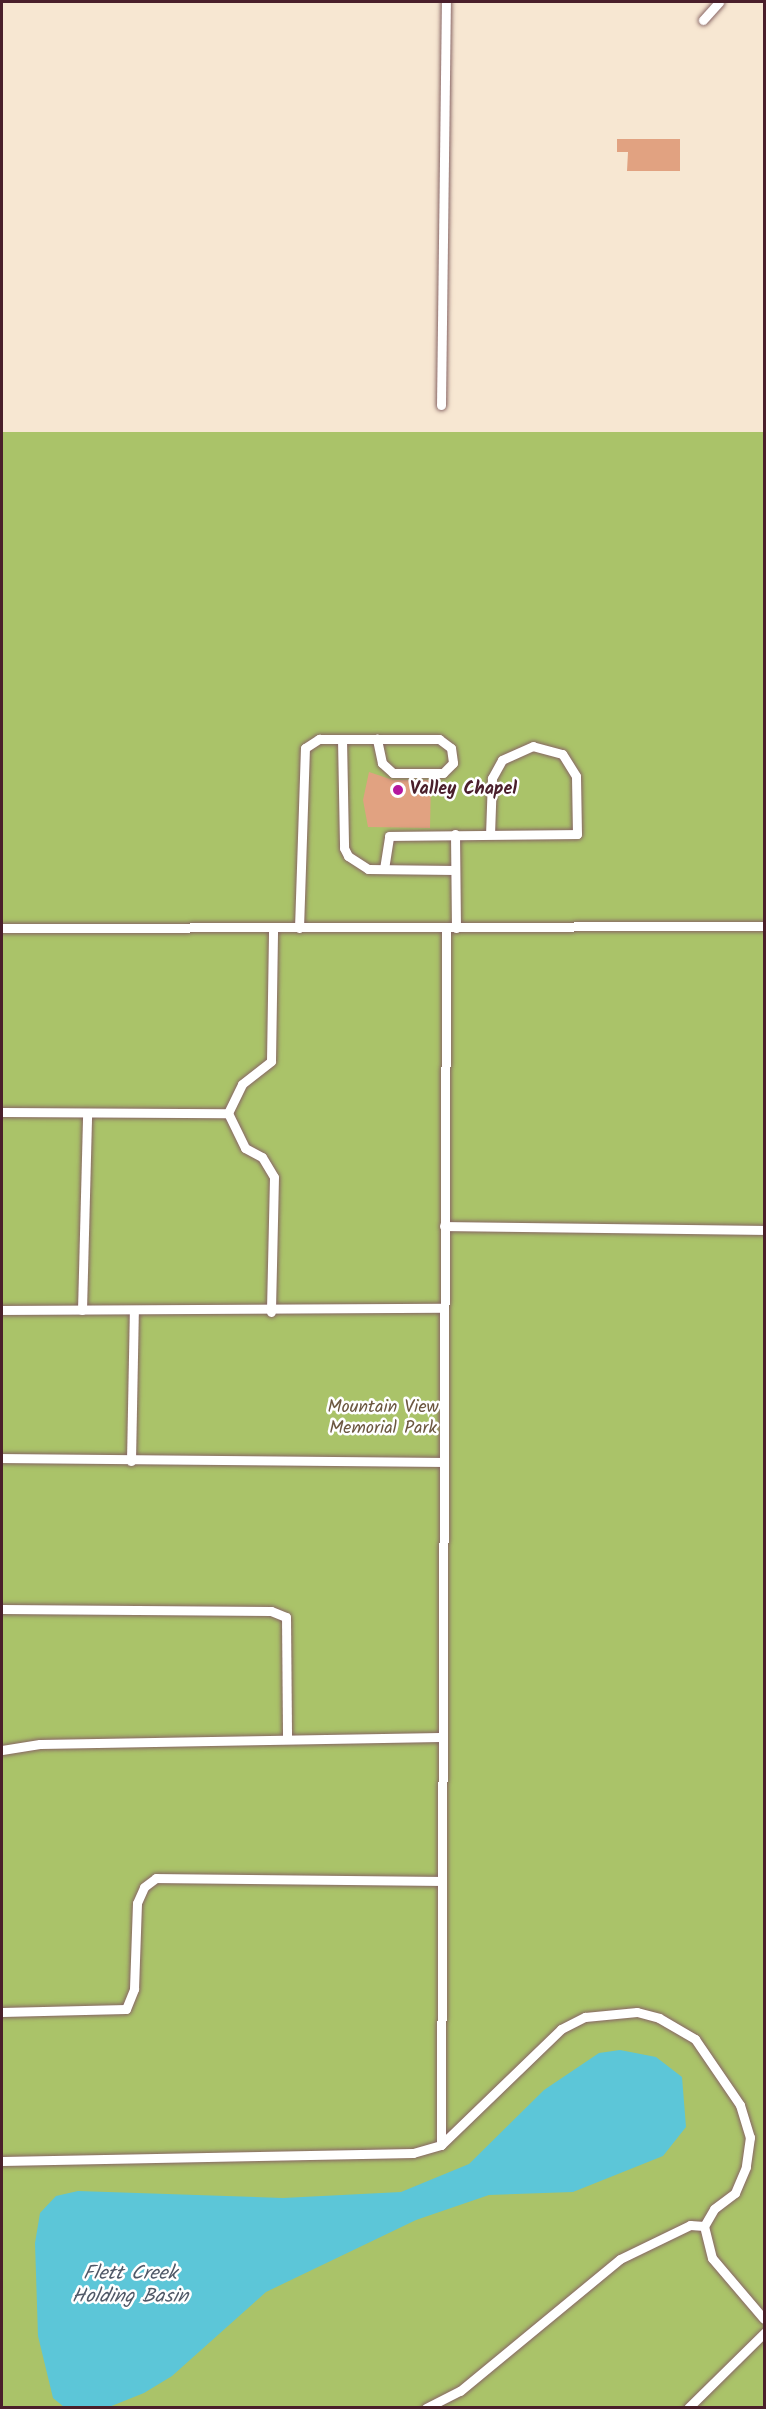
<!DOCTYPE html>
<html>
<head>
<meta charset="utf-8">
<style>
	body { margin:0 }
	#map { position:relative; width:766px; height:2409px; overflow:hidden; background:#f7e7d2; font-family:Kalam,sans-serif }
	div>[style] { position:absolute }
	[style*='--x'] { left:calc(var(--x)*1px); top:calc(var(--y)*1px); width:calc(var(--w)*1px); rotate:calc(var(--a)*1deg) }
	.green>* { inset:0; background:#aac369 }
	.water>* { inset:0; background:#5cc6d8 }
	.building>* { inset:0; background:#e1a281 }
	.roads { filter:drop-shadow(0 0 2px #876565) drop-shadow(0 0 2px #876565) }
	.service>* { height:9px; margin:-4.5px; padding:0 4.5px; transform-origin:4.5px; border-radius:4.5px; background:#fff }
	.dots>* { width:16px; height:16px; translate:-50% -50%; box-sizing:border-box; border:3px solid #fff; border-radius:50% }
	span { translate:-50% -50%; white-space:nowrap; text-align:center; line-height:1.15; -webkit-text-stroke:5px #fff; paint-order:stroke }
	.poi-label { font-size:18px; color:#4a1f2b; font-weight:700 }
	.left { translate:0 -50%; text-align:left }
	.park-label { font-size:18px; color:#6c5841 }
	.water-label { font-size:20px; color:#505968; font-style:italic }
	.frame { position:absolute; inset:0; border:3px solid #4a1f2b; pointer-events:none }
</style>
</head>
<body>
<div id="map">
	<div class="green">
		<i style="clip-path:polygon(2px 432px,764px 432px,764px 2407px,2px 2408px)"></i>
	</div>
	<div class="water">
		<i style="clip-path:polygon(620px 2050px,656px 2057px,682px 2077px,686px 2127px,663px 2156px,573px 2192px,489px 2195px,416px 2220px,266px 2292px,172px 2376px,144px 2393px,109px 2407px,64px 2407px,53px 2398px,38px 2336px,35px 2243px,40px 2213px,56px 2196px,78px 2191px,283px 2198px,401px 2192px,469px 2164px,544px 2090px,599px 2053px)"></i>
	</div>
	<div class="building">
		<i style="clip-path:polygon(617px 139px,680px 139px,680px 171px,627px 171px,628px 152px,617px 152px)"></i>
		<i style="clip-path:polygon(369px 772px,393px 780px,431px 780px,430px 828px,368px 827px,363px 800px)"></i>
	</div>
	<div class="roads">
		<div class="service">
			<i style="--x:703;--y:20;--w:24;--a:-48"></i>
			<i style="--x:441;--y:405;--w:403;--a:-89.3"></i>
			<i style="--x:342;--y:739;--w:109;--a:88.9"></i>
			<i style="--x:344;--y:848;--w:9;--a:63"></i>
			<i style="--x:348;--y:856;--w:24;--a:33"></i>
			<i style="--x:368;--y:869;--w:87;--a:0.7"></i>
			<i style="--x:455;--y:834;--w:94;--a:89.4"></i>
			<i style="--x:384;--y:869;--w:33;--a:-81"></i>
			<i style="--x:389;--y:836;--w:188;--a:-0.6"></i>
			<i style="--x:577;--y:834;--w:58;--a:-91"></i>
			<i style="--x:576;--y:776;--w:26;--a:-122"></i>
			<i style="--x:562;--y:754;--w:30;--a:-165"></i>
			<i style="--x:533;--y:746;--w:34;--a:156"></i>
			<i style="--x:502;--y:760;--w:21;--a:119"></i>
			<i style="--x:492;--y:778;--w:56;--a:92"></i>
			<i style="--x:2;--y:928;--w:762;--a:-0.15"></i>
			<i style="--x:299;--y:928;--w:180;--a:-88.1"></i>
			<i style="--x:305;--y:748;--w:17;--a:-33"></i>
			<i style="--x:319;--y:739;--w:120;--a:0"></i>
			<i style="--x:439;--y:739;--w:15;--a:37"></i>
			<i style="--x:451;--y:748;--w:15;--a:82"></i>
			<i style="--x:453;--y:763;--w:14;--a:135"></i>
			<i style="--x:443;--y:773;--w:50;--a:180"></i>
			<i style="--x:393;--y:773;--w:15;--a:-138"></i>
			<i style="--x:382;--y:763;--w:25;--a:-102"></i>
			<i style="--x:2;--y:1112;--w:226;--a:0.3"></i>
			<i style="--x:228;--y:1113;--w:32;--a:-64"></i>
			<i style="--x:242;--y:1084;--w:37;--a:-38"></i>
			<i style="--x:271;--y:1061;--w:133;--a:-89.1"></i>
			<i style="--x:228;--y:1113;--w:39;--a:64"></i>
			<i style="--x:245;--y:1148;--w:19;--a:28"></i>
			<i style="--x:262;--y:1157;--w:23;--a:59"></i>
			<i style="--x:274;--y:1177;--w:135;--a:91.3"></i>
			<i style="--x:444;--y:1226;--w:320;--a:0.7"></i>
			<i style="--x:2;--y:1310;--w:441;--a:-0.3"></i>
			<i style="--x:82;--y:1310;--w:197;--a:-88.5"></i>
			<i style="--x:2;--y:1458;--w:440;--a:0.5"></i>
			<i style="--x:131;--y:1461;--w:150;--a:-88.9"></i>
			<i style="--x:2;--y:1609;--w:269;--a:0.4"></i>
			<i style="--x:271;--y:1611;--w:16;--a:22"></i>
			<i style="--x:286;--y:1617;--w:122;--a:89.5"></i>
			<i style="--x:2;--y:1750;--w:38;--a:-9"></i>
			<i style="--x:40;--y:1744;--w:400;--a:-1"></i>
			<i style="--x:2;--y:2012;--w:124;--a:-1.4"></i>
			<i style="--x:126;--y:2009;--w:22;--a:-68"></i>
			<i style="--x:134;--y:1989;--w:86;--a:-88"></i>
			<i style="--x:137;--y:1903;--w:17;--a:-66"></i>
			<i style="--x:144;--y:1887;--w:15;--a:-37"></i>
			<i style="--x:156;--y:1878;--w:284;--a:0.6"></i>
			<i style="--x:441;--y:2145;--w:1217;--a:-89.76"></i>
			<i style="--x:2;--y:2161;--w:411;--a:-1.1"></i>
			<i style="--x:413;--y:2153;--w:29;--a:-16"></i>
			<i style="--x:441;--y:2145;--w:167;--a:-44"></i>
			<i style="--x:561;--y:2029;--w:27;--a:-27"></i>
			<i style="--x:585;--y:2017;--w:52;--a:-5.5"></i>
			<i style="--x:637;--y:2012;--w:23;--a:15"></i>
			<i style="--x:659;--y:2018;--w:42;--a:30.3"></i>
			<i style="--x:695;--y:2039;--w:80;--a:55.7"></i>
			<i style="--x:740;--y:2105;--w:34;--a:73"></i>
			<i style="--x:750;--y:2137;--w:30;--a:98"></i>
			<i style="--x:746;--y:2167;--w:28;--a:113"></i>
			<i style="--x:735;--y:2193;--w:26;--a:143"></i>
			<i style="--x:714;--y:2209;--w:20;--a:120"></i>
			<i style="--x:704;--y:2226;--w:33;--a:76"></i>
			<i style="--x:712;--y:2258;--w:80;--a:49.6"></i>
			<i style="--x:426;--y:2408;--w:38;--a:-27"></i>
			<i style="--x:460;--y:2391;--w:207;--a:-39.5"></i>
			<i style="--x:620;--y:2259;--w:78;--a:-25.9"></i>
			<i style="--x:690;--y:2225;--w:14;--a:4"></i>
			<i style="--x:688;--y:2408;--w:107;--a:-44.6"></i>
		</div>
	</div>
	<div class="dots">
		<i style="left:398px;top:790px;background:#b5179e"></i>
	</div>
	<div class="poi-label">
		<span class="left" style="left:410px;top:790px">Valley Chapel</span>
	</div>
	<div class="park-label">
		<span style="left:383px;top:1419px">Mountain View<br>Memorial Park</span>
	</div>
	<div class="water-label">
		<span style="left:130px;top:2286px">Flett Creek<br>Holding Basin</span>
	</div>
	<div class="frame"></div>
</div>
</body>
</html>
